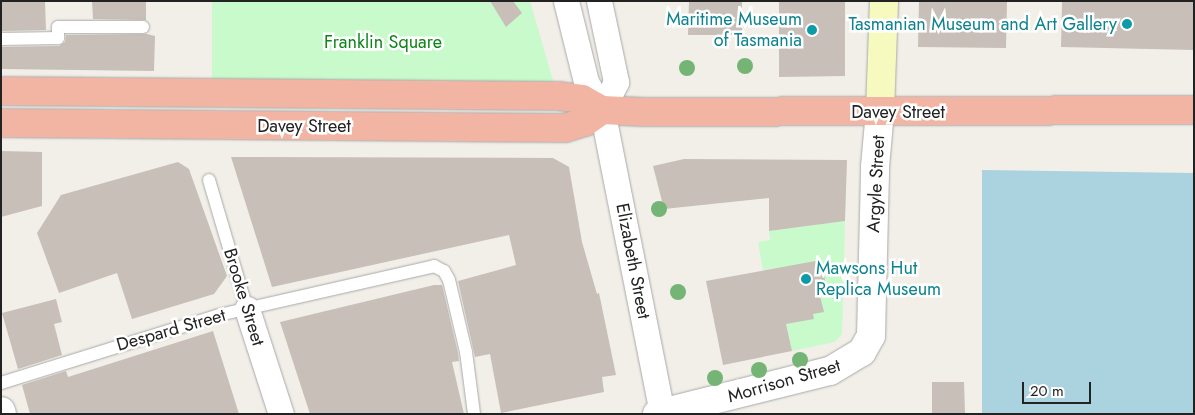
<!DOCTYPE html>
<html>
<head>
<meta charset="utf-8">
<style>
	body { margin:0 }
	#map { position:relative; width:1195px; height:415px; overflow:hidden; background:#f2efe9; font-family:Jost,sans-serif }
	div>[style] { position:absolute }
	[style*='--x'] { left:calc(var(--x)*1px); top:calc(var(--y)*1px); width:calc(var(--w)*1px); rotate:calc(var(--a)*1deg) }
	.park>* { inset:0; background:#c8facc }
	.water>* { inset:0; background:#aad3df }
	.building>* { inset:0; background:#c7bfb8 }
	.roads { filter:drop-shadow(0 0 1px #a9a9a9) drop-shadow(0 0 1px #a9a9a9) }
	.service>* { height:12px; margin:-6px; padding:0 6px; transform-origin:6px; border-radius:6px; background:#fff }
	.minor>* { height:25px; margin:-12.5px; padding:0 12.5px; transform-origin:12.5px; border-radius:12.5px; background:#fff }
	.tertiary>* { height:28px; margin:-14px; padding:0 14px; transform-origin:14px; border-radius:14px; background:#fff }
	.secondary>* { height:28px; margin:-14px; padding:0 14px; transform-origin:14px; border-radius:14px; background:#f7fabf }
	.trunk>* { height:28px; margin:-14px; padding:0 14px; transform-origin:14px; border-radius:14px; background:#f2b4a3 }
	.trees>* { width:16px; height:16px; margin:-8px; border-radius:50%; background:#74b475 }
	.dots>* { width:14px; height:14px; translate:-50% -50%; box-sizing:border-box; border:2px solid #fff; border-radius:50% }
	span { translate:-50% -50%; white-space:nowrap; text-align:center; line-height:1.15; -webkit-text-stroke:5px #fff; paint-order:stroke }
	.culture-label { font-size:18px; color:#0d838f }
	.right { translate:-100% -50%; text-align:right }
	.left { translate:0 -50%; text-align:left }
	.park-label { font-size:18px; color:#0c8416 }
	.street-label { font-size:18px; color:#222 }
	.frame { position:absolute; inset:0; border:2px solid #222; pointer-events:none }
	.scale { position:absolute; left:1022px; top:382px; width:69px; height:22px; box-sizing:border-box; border:2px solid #222; border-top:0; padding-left:6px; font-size:15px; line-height:18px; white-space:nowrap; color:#222; -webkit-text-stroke:4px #fff; paint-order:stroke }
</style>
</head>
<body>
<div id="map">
	<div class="park">
		<i style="clip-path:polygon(212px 1px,530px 1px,554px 84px,212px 84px)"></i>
		<i style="clip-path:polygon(845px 221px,842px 334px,835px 342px,792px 351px,774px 268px,763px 270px,758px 242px,770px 240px,769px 231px)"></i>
	</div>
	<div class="water">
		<i style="clip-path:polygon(982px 170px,1194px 173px,1194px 414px,982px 414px)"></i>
	</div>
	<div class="building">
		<i style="clip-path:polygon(1px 1px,45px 1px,46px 30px,1px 31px)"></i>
		<i style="clip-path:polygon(92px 1px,146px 1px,146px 20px,93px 19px)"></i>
		<i style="clip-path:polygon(490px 1px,513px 1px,522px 13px,506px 27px)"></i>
		<i style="clip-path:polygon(689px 1px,742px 1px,742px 35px,688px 35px)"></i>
		<i style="clip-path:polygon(779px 1px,845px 1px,845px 76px,779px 77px)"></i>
		<i style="clip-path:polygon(919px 1px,1007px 1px,1006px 48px,918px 47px)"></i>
		<i style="clip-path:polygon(1062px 1px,1194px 1px,1194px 50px,1061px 47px)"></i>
		<i style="clip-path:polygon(147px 34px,155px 36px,154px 71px,1px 69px,1px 47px,59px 46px,65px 42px,66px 35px)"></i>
		<i style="clip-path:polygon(1px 151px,42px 152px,42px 206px,1px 217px)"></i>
		<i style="clip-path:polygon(231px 157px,553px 158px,569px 167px,582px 242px,597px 294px,599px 293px,616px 375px,602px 377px,604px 392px,501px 413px,490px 354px,475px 357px,458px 281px,516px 265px,509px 235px,272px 287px)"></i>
		<i style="clip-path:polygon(684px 159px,847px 160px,845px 221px,769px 231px,769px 198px,664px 209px,653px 166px)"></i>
		<i style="clip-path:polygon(178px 162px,189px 169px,227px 276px,214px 294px,132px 319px,117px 273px,59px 293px,37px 233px,61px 195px)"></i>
		<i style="clip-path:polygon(821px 260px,827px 290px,820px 296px,824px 312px,813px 314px,814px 319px,786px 324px,792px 351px,723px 365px,706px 281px)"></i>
		<i style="clip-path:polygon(434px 285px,442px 285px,458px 353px,459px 361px,452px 362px,464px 414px,310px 414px,280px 322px)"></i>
		<i style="clip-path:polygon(56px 299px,62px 322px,54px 324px,62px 355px,18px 369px,2px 313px)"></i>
		<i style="clip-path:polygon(213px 331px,239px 414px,30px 414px,22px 385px,66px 371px,68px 377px)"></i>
		<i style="clip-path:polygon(932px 382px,964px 382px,965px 414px,932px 414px)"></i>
	</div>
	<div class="roads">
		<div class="service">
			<i style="--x:1;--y:39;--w:57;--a:-1"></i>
			<i style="--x:58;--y:38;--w:11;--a:-90"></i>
			<i style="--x:58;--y:27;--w:85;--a:0"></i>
			<i style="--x:209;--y:180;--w:134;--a:73.6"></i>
			<i style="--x:1;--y:383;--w:228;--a:-17.3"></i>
			<i style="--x:219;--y:315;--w:221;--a:-12.8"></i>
			<i style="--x:434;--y:266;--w:11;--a:27"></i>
			<i style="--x:444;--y:271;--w:10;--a:61"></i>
			<i style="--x:449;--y:280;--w:74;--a:76.7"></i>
			<i style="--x:466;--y:352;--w:63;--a:82.6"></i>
		</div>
		<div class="minor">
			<i style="--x:566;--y:1;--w:83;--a:76.1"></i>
			<i style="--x:586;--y:82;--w:32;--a:60"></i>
			<i style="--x:602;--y:110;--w:310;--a:78.8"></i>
			<i style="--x:599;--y:1;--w:83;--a:78.1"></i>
			<i style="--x:616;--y:82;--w:31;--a:117"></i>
			<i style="--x:247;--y:309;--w:110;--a:72.1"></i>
		</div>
		<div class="tertiary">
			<i style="--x:1;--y:411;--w:3;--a:72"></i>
			<i style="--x:657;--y:414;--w:178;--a:-14"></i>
			<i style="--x:830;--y:371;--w:37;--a:-31"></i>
			<i style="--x:862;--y:352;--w:18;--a:-61"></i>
			<i style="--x:871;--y:336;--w:169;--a:-88.6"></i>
			<i style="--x:875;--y:167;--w:56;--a:-84.9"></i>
		</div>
		<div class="secondary">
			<i style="--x:880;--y:111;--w:110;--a:-87.9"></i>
		</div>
		<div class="trunk">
			<i style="--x:1;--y:91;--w:557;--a:0.51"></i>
			<i style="--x:558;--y:96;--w:24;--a:7"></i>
			<i style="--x:582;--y:99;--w:23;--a:29"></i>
			<i style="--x:602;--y:110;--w:42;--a:2.7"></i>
			<i style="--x:644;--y:112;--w:550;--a:-0.21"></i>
			<i style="--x:1;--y:123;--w:564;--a:0.51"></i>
			<i style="--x:565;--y:128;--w:21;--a:-17"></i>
			<i style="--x:585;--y:122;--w:21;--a:-35"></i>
		</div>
	</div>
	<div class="trees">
		<i style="left:745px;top:66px"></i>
		<i style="left:687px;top:68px"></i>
		<i style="left:659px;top:209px"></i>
		<i style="left:678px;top:292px"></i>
		<i style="left:800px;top:360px"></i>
		<i style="left:759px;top:370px"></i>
		<i style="left:715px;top:378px"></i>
	</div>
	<div class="dots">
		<i style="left:1127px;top:24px;background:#0f9aa8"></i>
		<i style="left:812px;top:30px;background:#0f9aa8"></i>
		<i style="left:806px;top:279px;background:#0f9aa8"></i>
	</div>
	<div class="culture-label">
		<span class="right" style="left:802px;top:30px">Maritime Museum<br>of Tasmania</span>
		<span class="right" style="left:1117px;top:24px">Tasmanian Museum and Art Gallery</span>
		<span class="left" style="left:816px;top:279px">Mawsons Hut<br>Replica Museum</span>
	</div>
	<div class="park-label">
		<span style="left:383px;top:42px">Franklin Square</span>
	</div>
	<div class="street-label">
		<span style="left:898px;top:112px">Davey Street</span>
		<span style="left:304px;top:126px">Davey Street</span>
		<span style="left:876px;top:184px;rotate:-87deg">Argyle Street</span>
		<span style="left:633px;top:261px;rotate:79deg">Elizabeth Street</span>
		<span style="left:244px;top:297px;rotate:73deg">Brooke Street</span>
		<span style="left:171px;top:330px;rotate:-16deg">Despard Street</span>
		<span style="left:784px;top:381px;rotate:-16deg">Morrison Street</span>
	</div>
	<div class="frame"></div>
	<div class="scale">20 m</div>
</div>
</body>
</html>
